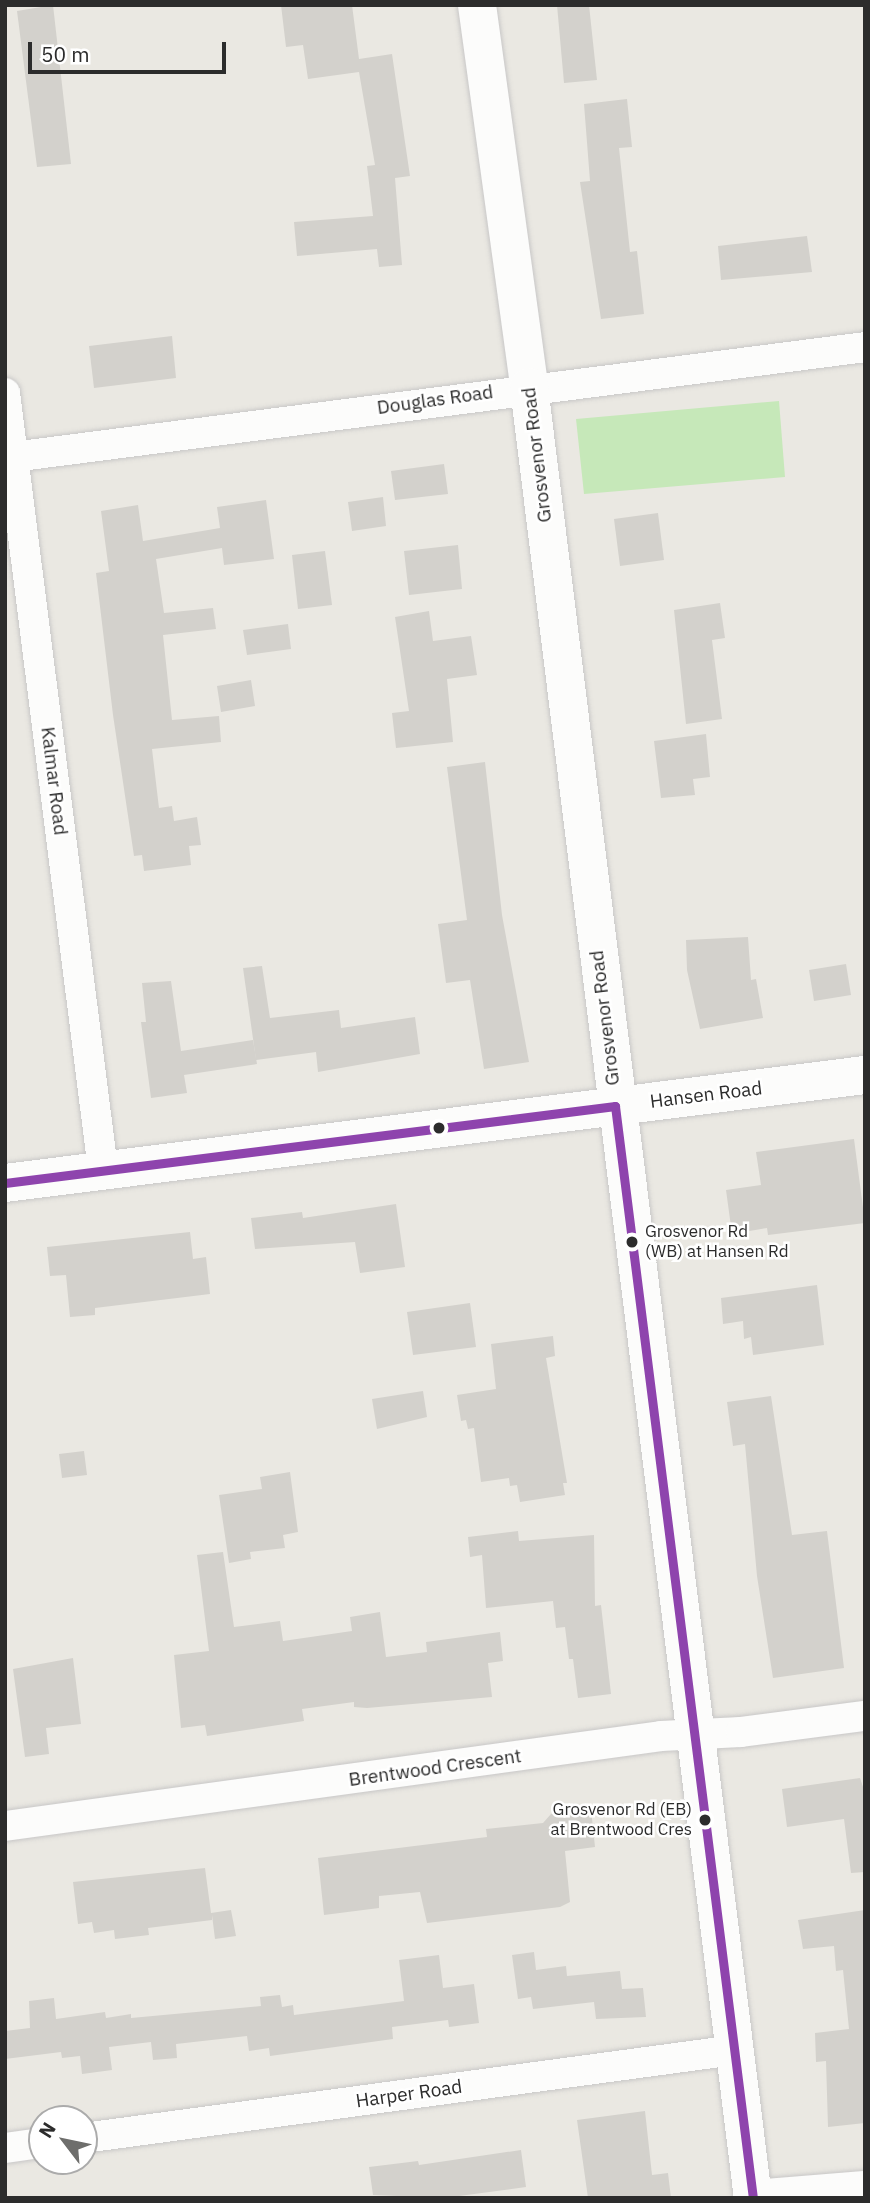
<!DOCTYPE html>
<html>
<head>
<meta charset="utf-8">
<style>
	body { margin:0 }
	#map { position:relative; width:870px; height:2203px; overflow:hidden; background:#eae8e2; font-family:"IBM Plex Sans",sans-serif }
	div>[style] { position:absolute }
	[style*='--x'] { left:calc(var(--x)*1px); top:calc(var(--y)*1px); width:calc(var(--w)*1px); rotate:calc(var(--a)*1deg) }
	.green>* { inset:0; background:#c6e8b9 }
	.building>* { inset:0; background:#d3d1cc }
	.roads { filter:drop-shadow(0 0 2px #c8c7c7) drop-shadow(0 0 2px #c8c7c7) }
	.street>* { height:30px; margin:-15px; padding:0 15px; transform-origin:15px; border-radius:15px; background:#fcfcfb }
	.secondary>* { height:38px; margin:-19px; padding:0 19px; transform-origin:19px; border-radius:19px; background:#fcfcfb }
	.bus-1>* { height:9px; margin:-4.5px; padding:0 4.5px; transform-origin:4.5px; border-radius:4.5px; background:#8e44ad }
	.dots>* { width:19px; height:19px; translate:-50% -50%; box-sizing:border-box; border:4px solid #fff; border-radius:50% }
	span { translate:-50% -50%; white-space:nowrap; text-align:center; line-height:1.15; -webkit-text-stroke:5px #fff; paint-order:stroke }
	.bus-label { font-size:17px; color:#2c2c2c }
	.left { translate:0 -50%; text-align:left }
	.right { translate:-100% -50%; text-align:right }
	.street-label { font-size:19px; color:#2c2c2c }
	.frame { position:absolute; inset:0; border:7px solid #2c2c2c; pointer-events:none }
	.north { position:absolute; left:28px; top:2105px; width:70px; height:70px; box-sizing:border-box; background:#fff; border:2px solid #ababab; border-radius:50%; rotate:302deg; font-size:19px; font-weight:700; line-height:28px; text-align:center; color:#2c2c2c }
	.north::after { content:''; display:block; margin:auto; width:24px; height:32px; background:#6e6e6c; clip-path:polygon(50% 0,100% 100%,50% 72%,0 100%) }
	.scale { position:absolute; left:28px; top:42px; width:198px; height:32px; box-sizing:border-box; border:4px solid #2c2c2c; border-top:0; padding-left:9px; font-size:21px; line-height:24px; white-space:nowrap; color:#2c2c2c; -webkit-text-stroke:5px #fff; paint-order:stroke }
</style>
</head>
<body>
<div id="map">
	<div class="green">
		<i style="clip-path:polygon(779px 401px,785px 477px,584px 494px,576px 419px)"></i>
	</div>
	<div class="building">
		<i style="clip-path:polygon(53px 5px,71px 164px,37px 167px,17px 11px)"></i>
		<i style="clip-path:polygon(281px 5px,352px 5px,359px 59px,392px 54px,410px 176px,395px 178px,402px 265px,379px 267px,377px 249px,297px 256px,294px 222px,373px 216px,367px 166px,375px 165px,359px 72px,308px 79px,303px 45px,286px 47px)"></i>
		<i style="clip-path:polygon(557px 5px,589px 5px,597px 80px,564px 83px)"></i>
		<i style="clip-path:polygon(627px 99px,632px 147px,619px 148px,630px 252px,637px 251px,644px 314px,601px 319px,580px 182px,590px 181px,584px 104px)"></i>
		<i style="clip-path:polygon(807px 236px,812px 272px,721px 280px,718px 246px)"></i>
		<i style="clip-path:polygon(172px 336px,176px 378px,94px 388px,89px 346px)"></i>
		<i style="clip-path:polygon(444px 464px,448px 494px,395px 500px,391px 471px)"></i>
		<i style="clip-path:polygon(383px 497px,386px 526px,352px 531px,348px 502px)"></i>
		<i style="clip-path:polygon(266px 500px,274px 559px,224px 565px,222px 548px,156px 559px,164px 613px,213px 608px,216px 629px,163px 635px,172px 720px,219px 716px,221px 742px,152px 749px,159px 808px,172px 806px,174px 821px,197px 817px,201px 845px,189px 846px,191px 865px,144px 871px,142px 855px,134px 856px,113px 715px,96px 573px,109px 571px,101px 511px,138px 505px,143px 541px,220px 528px,217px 507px)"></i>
		<i style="clip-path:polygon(658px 513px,664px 560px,620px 566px,614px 519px)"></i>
		<i style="clip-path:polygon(458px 545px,462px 589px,409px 595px,404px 551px)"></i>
		<i style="clip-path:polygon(325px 551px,332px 605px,298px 609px,292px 555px)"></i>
		<i style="clip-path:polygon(720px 603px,725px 638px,712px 640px,722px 719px,686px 724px,674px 610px)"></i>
		<i style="clip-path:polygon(429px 611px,433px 641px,471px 636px,477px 675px,447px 679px,453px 742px,396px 748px,392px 713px,409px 711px,395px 617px)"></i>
		<i style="clip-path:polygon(288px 624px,291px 649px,247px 655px,243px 630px)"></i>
		<i style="clip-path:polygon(251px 680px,255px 706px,221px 712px,217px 686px)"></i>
		<i style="clip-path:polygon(706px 734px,710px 777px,693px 779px,695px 795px,661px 798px,654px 741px)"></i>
		<i style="clip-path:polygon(485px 762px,502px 915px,529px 1062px,484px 1069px,470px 980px,446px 983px,438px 924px,467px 920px,447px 767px)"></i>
		<i style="clip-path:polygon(748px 937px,751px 980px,756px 979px,763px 1018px,700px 1029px,687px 970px,686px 940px)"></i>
		<i style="clip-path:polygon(846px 964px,851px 995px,814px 1001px,809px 970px)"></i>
		<i style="clip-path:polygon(262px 966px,270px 1018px,339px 1010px,341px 1028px,415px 1017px,420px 1054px,318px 1072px,316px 1052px,256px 1060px,243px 968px)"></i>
		<i style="clip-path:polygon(171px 981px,181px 1051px,253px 1040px,257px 1064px,184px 1075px,187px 1093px,151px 1098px,141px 1022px,146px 1022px,142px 983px)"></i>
		<i style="clip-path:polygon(854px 1139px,865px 1223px,768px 1235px,767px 1228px,732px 1234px,726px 1190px,761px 1185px,756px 1152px)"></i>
		<i style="clip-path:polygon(396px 1204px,405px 1267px,360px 1273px,355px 1242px,255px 1249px,251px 1218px,302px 1212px,303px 1218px)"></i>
		<i style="clip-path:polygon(190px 1232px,193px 1259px,206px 1257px,210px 1294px,95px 1308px,95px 1315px,70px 1317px,66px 1275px,50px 1276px,47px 1247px)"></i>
		<i style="clip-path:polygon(817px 1285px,824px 1345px,753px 1355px,751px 1337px,744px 1339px,743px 1321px,723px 1324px,721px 1298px)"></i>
		<i style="clip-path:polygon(470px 1303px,476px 1347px,413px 1355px,407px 1312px)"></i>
		<i style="clip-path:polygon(553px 1336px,555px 1356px,546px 1358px,567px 1483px,563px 1483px,565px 1495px,520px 1502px,517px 1485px,510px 1486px,509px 1478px,481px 1482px,474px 1428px,468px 1429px,466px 1420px,461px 1421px,457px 1395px,496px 1389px,491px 1344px)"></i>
		<i style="clip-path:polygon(423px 1391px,427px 1417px,377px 1429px,372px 1399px)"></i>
		<i style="clip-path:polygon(771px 1396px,792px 1535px,827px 1531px,844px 1668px,773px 1678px,757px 1576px,745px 1444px,733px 1446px,727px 1402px)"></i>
		<i style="clip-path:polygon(84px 1451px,87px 1475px,62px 1478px,59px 1454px)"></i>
		<i style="clip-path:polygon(290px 1472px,298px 1532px,283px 1535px,285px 1548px,250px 1552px,251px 1559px,229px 1563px,219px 1495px,262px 1489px,260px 1477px)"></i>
		<i style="clip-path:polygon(518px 1531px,519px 1541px,594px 1535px,595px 1606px,601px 1605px,611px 1694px,578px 1698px,573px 1659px,569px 1659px,565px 1627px,556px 1628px,553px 1601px,486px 1608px,482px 1555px,470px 1557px,468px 1537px)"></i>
		<i style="clip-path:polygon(223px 1552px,234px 1627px,280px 1621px,283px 1641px,352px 1631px,350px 1617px,380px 1612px,386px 1657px,427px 1652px,426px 1642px,500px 1632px,503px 1661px,488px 1663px,492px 1697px,367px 1708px,354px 1707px,354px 1702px,302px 1709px,304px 1721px,207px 1736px,205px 1725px,181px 1728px,174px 1655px,209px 1651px,197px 1555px)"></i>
		<i style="clip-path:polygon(73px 1658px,81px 1724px,46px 1728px,49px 1754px,25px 1757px,13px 1669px)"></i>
		<i style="clip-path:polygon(860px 1778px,865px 1793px,865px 1872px,851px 1873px,844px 1819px,787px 1827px,782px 1789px)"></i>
		<i style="clip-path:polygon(591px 1809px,595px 1847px,565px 1851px,570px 1902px,560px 1907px,427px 1923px,420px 1892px,379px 1896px,379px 1908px,324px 1915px,318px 1858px,487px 1837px,486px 1829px,543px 1823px,551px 1814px)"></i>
		<i style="clip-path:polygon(205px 1868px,211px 1913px,231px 1910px,236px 1936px,215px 1939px,212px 1915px,212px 1920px,148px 1928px,149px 1935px,115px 1939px,114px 1930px,94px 1933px,92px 1922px,78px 1924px,73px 1882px)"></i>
		<i style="clip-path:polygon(865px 1910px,865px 2123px,828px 2127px,826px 2061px,816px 2062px,815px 2033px,849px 2029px,843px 1970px,836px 1971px,834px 1946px,803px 1949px,798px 1920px)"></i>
		<i style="clip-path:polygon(534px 1952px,536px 1970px,566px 1966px,567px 1976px,620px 1971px,622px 1989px,643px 1988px,646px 2017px,596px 2019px,594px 2002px,533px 2009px,531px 1997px,518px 1999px,512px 1955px)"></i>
		<i style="clip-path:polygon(439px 1955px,443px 1988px,474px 1984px,479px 2023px,449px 2027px,448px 2020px,392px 2027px,393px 2039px,270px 2056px,269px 2048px,249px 2051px,247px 2036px,176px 2044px,177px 2058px,153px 2060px,151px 2042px,109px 2047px,112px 2070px,82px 2074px,80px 2056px,62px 2058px,61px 2052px,5px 2059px,5px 2031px,30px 2028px,29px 2001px,54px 1998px,56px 2019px,105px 2012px,106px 2018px,131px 2014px,131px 2018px,261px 2006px,260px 1997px,280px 1995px,282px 2007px,293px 2005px,294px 2015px,404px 2001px,399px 1960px)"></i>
		<i style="clip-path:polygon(645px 2111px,652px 2175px,668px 2173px,671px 2198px,588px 2198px,577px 2120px)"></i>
		<i style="clip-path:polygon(521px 2150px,526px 2187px,444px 2198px,373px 2195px,369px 2167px,418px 2161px,419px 2165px)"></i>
	</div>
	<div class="roads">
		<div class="street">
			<i style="--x:5;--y:393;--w:783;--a:82.81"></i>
			<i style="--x:5;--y:458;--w:867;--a:-7.35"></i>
			<i style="--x:5;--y:1826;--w:662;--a:-7.81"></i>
			<i style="--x:661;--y:1736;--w:80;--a:-2.9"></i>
			<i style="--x:741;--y:1732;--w:125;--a:-7.4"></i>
			<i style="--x:84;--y:2138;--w:657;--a:-7.7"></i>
			<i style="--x:5;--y:2148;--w:37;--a:-8"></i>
			<i style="--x:753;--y:2195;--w:112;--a:-4.6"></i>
		</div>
		<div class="secondary">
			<i style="--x:477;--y:5;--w:386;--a:82.2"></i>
			<i style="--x:529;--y:387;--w:1825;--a:82.95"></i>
			<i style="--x:5;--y:1183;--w:867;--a:-7.16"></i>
		</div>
	</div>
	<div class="bus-1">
		<i style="--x:615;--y:1106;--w:1101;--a:82.8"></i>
		<i style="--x:5;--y:1183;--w:615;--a:-7.19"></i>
	</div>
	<div class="dots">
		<i style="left:439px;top:1128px;background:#2c2c2c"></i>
		<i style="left:632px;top:1242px;background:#2c2c2c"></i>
		<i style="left:705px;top:1820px;background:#2c2c2c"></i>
	</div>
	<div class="bus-label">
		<span class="left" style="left:645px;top:1242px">Grosvenor Rd<br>(WB) at Hansen Rd</span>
		<span class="right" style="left:692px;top:1820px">Grosvenor Rd (EB)<br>at Brentwood Cres</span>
	</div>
	<div class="street-label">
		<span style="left:435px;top:400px;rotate:-8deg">Douglas Road</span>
		<span style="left:537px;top:455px;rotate:-97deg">Grosvenor Road</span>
		<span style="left:54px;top:781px;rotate:83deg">Kalmar Road</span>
		<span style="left:605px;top:1018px;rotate:-97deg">Grosvenor Road</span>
		<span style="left:706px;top:1095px;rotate:-7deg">Hansen Road</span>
		<span style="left:435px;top:1768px;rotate:-8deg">Brentwood Crescent</span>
		<span style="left:409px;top:2094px;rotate:-8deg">Harper Road</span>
	</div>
	<div class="frame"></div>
	<div class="north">N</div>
	<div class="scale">50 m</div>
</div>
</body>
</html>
